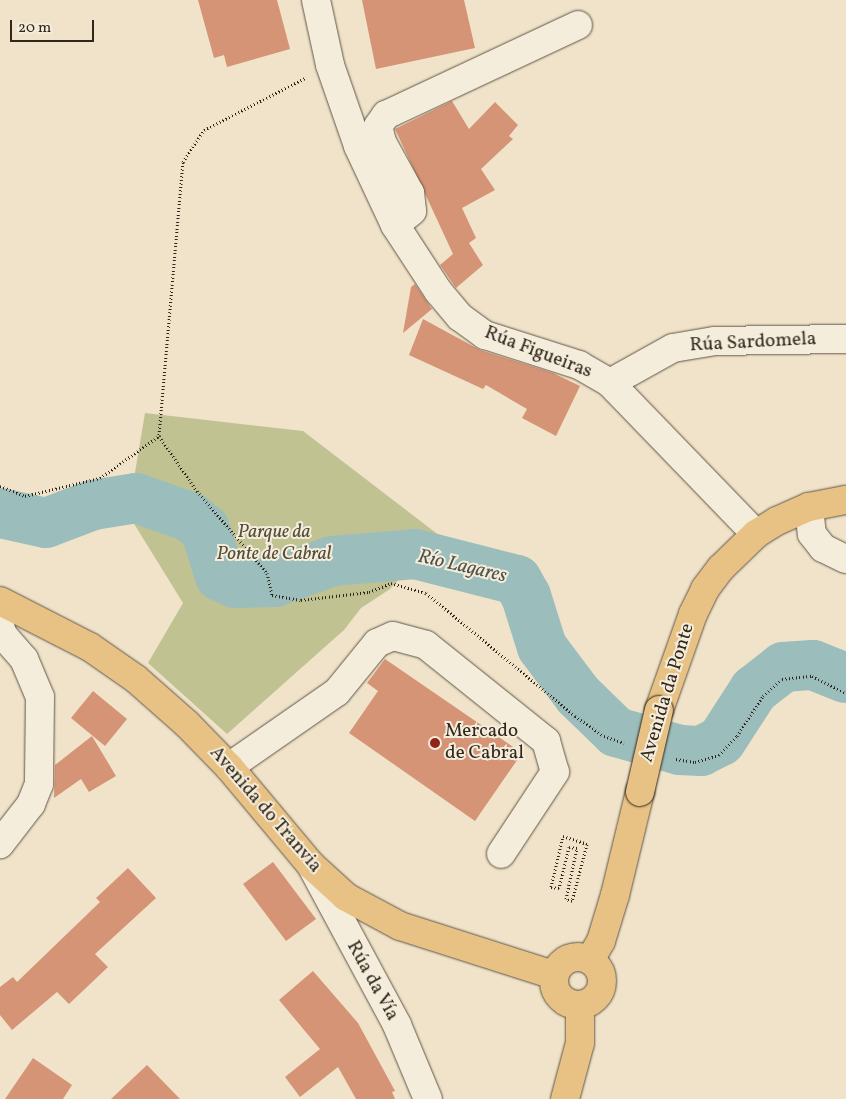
<!DOCTYPE html>
<html>
<head>
<meta charset="utf-8">
<style>
	body { margin:0 }
	#map { position:relative; width:846px; height:1099px; overflow:hidden; background:#f0e3c9; font-family:Vollkorn,serif }
	div>[style] { position:absolute }
	[style*='--x'] { left:calc(var(--x)*1px); top:calc(var(--y)*1px); width:calc(var(--w)*1px); rotate:calc(var(--a)*1deg) }
	.green>* { inset:0; background:#c0c292 }
	.river>* { height:50px; margin:-25px; padding:0 25px; transform-origin:25px; border-radius:25px; background:#9bbdbb }
	.building>* { inset:0; background:#d59476 }
	.path>* { height:3px; margin-top:-1.5px; transform-origin:0; background:repeating-linear-gradient(90deg,#30261b 0 1px,transparent 0 3.5px) }
	.roads { filter:drop-shadow(0 0 1px #605546) drop-shadow(0 0 1px #605546) }
	.minor>* { height:28px; margin:-14px; padding:0 14px; transform-origin:14px; border-radius:14px; background:#f5eddc }
	.major>* { height:28px; margin:-14px; padding:0 14px; transform-origin:14px; border-radius:14px; background:#e8c284 }
	.major>.ring { margin:-14px; padding:0; box-sizing:content-box; background:none; border:28px solid #e8c284; border-radius:50% }
	.bridges { filter:drop-shadow(0 0 1px #30261b) drop-shadow(0 0 1px #30261b) }
	.major-bridge>* { height:28px; margin:-14px; padding:0 14px; transform-origin:14px; border-radius:14px; background:#e8c284 }
	.dots>* { width:14px; height:14px; translate:-50% -50%; box-sizing:border-box; border:2px solid #f5eddc; border-radius:50% }
	span { translate:-50% -50%; white-space:nowrap; text-align:center; line-height:1.15; -webkit-text-stroke:4px #f5eddc; paint-order:stroke }
	.street-label { font-size:19px; color:#30261b }
	.park-label { font-size:19px; color:#544d39; font-style:italic }
	.poi-label { font-size:19px; color:#30261b }
	.left { translate:0 -50%; text-align:left }
	.water-label { font-size:20px; color:#50534b; font-style:italic }
	.scale { position:absolute; left:10px; top:20px; width:84px; height:22px; box-sizing:border-box; border:2px solid #30261b; border-top:0; padding-left:6px; font-size:15px; line-height:18px; white-space:nowrap; color:#30261b; -webkit-text-stroke:4px #f5eddc; paint-order:stroke }
</style>
</head>
<body>
<div id="map">
	<div class="green">
		<i style="clip-path:polygon(145px 413px,303px 431px,440px 536px,390px 589px,361px 608px,344px 630px,227px 734px,148px 663px,183px 603px,128px 514px)"></i>
	</div>
	<div class="river">
		<i style="--x:0;--y:513;--w:47;--a:12.3"></i>
		<i style="--x:46;--y:523;--w:50;--a:-21"></i>
		<i style="--x:93;--y:505;--w:44;--a:-9.2"></i>
		<i style="--x:136;--y:498;--w:57;--a:19.4"></i>
		<i style="--x:190;--y:517;--w:19;--a:39"></i>
		<i style="--x:205;--y:529;--w:49;--a:72.3"></i>
		<i style="--x:220;--y:576;--w:17;--a:25"></i>
		<i style="--x:235;--y:583;--w:40;--a:-1.4"></i>
		<i style="--x:275;--y:582;--w:61;--a:-20.2"></i>
		<i style="--x:332;--y:561;--w:83;--a:-4.8"></i>
		<i style="--x:415;--y:554;--w:105;--a:14.3"></i>
		<i style="--x:517;--y:580;--w:18;--a:61"></i>
		<i style="--x:526;--y:596;--w:53;--a:72.6"></i>
		<i style="--x:542;--y:647;--w:60;--a:53.1"></i>
		<i style="--x:578;--y:695;--w:53;--a:44.2"></i>
		<i style="--x:616;--y:732;--w:66;--a:15.7"></i>
		<i style="--x:680;--y:750;--w:21;--a:3"></i>
		<i style="--x:701;--y:751;--w:22;--a:-27"></i>
		<i style="--x:721;--y:741;--w:61;--a:-57.1"></i>
		<i style="--x:754;--y:690;--w:37;--a:-38"></i>
		<i style="--x:783;--y:667;--w:30;--a:-4"></i>
		<i style="--x:813;--y:665;--w:35;--a:22"></i>
	</div>
	<div class="building">
		<i style="clip-path:polygon(198px 0,277px 0,290px 49px,227px 67px,224px 55px,214px 58px)"></i>
		<i style="clip-path:polygon(362px 0,464px 0,475px 48px,376px 69px)"></i>
		<i style="clip-path:polygon(452px 101px,469px 129px,495px 102px,518px 125px,509px 136px,513px 139px,481px 169px,495px 190px,462px 208px,476px 238px,469px 243px,483px 265px,456px 288px,440px 265px,453px 254px,395px 129px)"></i>
		<i style="clip-path:polygon(415px 284px,432px 309px,403px 333px,411px 287px)"></i>
		<i style="clip-path:polygon(423px 319px,480px 350px,553px 373px,580px 386px,556px 436px,522px 418px,527px 409px,486px 385px,483px 389px,409px 355px)"></i>
		<i style="clip-path:polygon(385px 659px,522px 753px,475px 821px,349px 733px,378px 691px,367px 683px)"></i>
		<i style="clip-path:polygon(93px 691px,127px 719px,105px 746px,71px 718px)"></i>
		<i style="clip-path:polygon(92px 736px,116px 776px,89px 792px,81px 779px,54px 798px,55px 765px)"></i>
		<i style="clip-path:polygon(273px 862px,316px 919px,286px 941px,243px 884px)"></i>
		<i style="clip-path:polygon(128px 868px,156px 898px,95px 954px,108px 967px,69px 1004px,57px 992px,12px 1030px,0 1015px,0 987px,13px 977px,17px 982px,100px 902px,96px 898px)"></i>
		<i style="clip-path:polygon(313px 971px,358px 1023px,395px 1091px,392px 1092px,395px 1099px,356px 1099px,338px 1067px,300px 1097px,285px 1077px,320px 1049px,279px 1000px)"></i>
		<i style="clip-path:polygon(33px 1058px,72px 1085px,63px 1099px,5px 1099px)"></i>
		<i style="clip-path:polygon(147px 1065px,180px 1099px,111px 1099px)"></i>
	</div>
	<div class="path">
		<i style="--x:159;--y:435;--w:274;--a:-85"></i>
		<i style="--x:183;--y:162;--w:38;--a:-57"></i>
		<i style="--x:204;--y:130;--w:114;--a:-27.2"></i>
		<i style="--x:0;--y:486;--w:27;--a:22"></i>
		<i style="--x:25;--y:496;--w:77;--a:-13.5"></i>
		<i style="--x:100;--y:478;--w:72;--a:-35.4"></i>
		<i style="--x:159;--y:436;--w:67;--a:55.4"></i>
		<i style="--x:197;--y:491;--w:108;--a:49.5"></i>
		<i style="--x:267;--y:573;--w:23;--a:77"></i>
		<i style="--x:272;--y:595;--w:29;--a:10"></i>
		<i style="--x:301;--y:600;--w:68;--a:-6.7"></i>
		<i style="--x:369;--y:592;--w:24;--a:-22"></i>
		<i style="--x:391;--y:583;--w:36;--a:16"></i>
		<i style="--x:426;--y:593;--w:193;--a:39.5"></i>
		<i style="--x:575;--y:716;--w:35;--a:35"></i>
		<i style="--x:604;--y:736;--w:21;--a:19"></i>
		<i style="--x:676;--y:759;--w:19;--a:9"></i>
		<i style="--x:695;--y:762;--w:25;--a:-16"></i>
		<i style="--x:719;--y:755;--w:26;--a:-47"></i>
		<i style="--x:737;--y:736;--w:48;--a:-57"></i>
		<i style="--x:763;--y:696;--w:25;--a:-42"></i>
		<i style="--x:782;--y:679;--w:30;--a:-6"></i>
		<i style="--x:812;--y:676;--w:38;--a:27"></i>
		<i style="--x:563;--y:836;--w:25;--a:18"></i>
		<i style="--x:587;--y:844;--w:59;--a:104.7"></i>
		<i style="--x:572;--y:901;--w:6;--a:-162"></i>
		<i style="--x:566;--y:899;--w:52;--a:-77.8"></i>
		<i style="--x:577;--y:848;--w:8;--a:-173"></i>
		<i style="--x:569;--y:847;--w:42;--a:103.7"></i>
		<i style="--x:559;--y:888;--w:8;--a:-173"></i>
		<i style="--x:551;--y:887;--w:52;--a:-76.8"></i>
	</div>
	<div class="roads">
		<div class="minor">
			<i style="--x:316;--y:0;--w:66;--a:77.8"></i>
			<i style="--x:330;--y:65;--w:86;--a:70.9"></i>
			<i style="--x:358;--y:146;--w:87;--a:64.9"></i>
			<i style="--x:395;--y:225;--w:79;--a:56.9"></i>
			<i style="--x:438;--y:291;--w:34;--a:50"></i>
			<i style="--x:460;--y:317;--w:31;--a:36"></i>
			<i style="--x:485;--y:335;--w:99;--a:17.7"></i>
			<i style="--x:579;--y:365;--w:36;--a:30"></i>
			<i style="--x:610;--y:383;--w:210;--a:46"></i>
			<i style="--x:395;--y:225;--w:22;--a:-39"></i>
			<i style="--x:412;--y:211;--w:18;--a:-96"></i>
			<i style="--x:410;--y:193;--w:58;--a:-118.8"></i>
			<i style="--x:382;--y:142;--w:16;--a:-104"></i>
			<i style="--x:378;--y:126;--w:14;--a:-54"></i>
			<i style="--x:386;--y:115;--w:212;--a:-25.1"></i>
			<i style="--x:610;--y:383;--w:72;--a:-29.1"></i>
			<i style="--x:673;--y:348;--w:43;--a:-9.5"></i>
			<i style="--x:715;--y:341;--w:131;--a:-0.9"></i>
			<i style="--x:809;--y:507;--w:27;--a:84"></i>
			<i style="--x:812;--y:534;--w:18;--a:52"></i>
			<i style="--x:823;--y:548;--w:25;--a:26"></i>
			<i style="--x:0;--y:626;--w:9;--a:72"></i>
			<i style="--x:3;--y:635;--w:32;--a:49"></i>
			<i style="--x:24;--y:659;--w:41;--a:67.2"></i>
			<i style="--x:40;--y:697;--w:87;--a:90.7"></i>
			<i style="--x:39;--y:784;--w:22;--a:112"></i>
			<i style="--x:31;--y:804;--w:51;--a:127.8"></i>
			<i style="--x:229;--y:767;--w:131;--a:-34.8"></i>
			<i style="--x:337;--y:692;--w:63;--a:-50.8"></i>
			<i style="--x:377;--y:643;--w:17;--a:-24"></i>
			<i style="--x:393;--y:636;--w:34;--a:15"></i>
			<i style="--x:426;--y:645;--w:154;--a:38.7"></i>
			<i style="--x:546;--y:741;--w:32;--a:74"></i>
			<i style="--x:555;--y:772;--w:98;--a:123.4"></i>
			<i style="--x:311;--y:865;--w:182;--a:61.7"></i>
			<i style="--x:397;--y:1025;--w:80;--a:67.3"></i>
		</div>
		<div class="major">
			<i style="--x:0;--y:601;--w:101;--a:27.1"></i>
			<i style="--x:90;--y:647;--w:56;--a:34.8"></i>
			<i style="--x:136;--y:679;--w:68;--a:41.4"></i>
			<i style="--x:187;--y:724;--w:60;--a:45.7"></i>
			<i style="--x:229;--y:767;--w:128;--a:50.1"></i>
			<i style="--x:311;--y:865;--w:47;--a:42.4"></i>
			<i style="--x:346;--y:897;--w:61;--a:28.2"></i>
			<i style="--x:400;--y:926;--w:162;--a:17.7"></i>
			<i style="--x:659;--y:710;--w:102;--a:-70.5"></i>
			<i style="--x:693;--y:614;--w:28;--a:-64"></i>
			<i style="--x:705;--y:589;--w:26;--a:-53"></i>
			<i style="--x:721;--y:568;--w:49;--a:-44.2"></i>
			<i style="--x:756;--y:534;--w:25;--a:-32"></i>
			<i style="--x:777;--y:521;--w:35;--a:-24"></i>
			<i style="--x:809;--y:507;--w:38;--a:-11"></i>
			<i class="ring" style="left:554px;top:957px;width:20px;height:20px"></i>
			<i style="--x:590;--y:960;--w:22;--a:-60"></i>
			<i style="--x:601;--y:941;--w:48;--a:-73.1"></i>
			<i style="--x:615;--y:895;--w:106;--a:-76.4"></i>
			<i style="--x:565;--y:1099;--w:58;--a:-75"></i>
			<i style="--x:580;--y:1043;--w:38;--a:-90"></i>
		</div>
	</div>
	<div class="bridges">
		<div class="major-bridge">
			<i style="--x:640;--y:792;--w:84;--a:-77"></i>
		</div>
	</div>
	<div class="dots">
		<i style="left:435px;top:743px;background:#8f2418"></i>
	</div>
	<div class="street-label">
		<span style="left:753px;top:343px;rotate:-3deg">Rúa Sardomela</span>
		<span style="left:538px;top:353px;rotate:21deg">Rúa Figueiras</span>
		<span style="left:668px;top:693px;rotate:-73deg">Avenida da Ponte</span>
		<span style="left:265px;top:810px;rotate:49deg">Avenida do Tranvia</span>
		<span style="left:372px;top:981px;rotate:61deg">Rúa da Vía</span>
	</div>
	<div class="park-label">
		<span style="left:274px;top:544px">Parque da<br>Ponte de Cabral</span>
	</div>
	<div class="poi-label">
		<span class="left" style="left:445px;top:743px">Mercado<br>de Cabral</span>
	</div>
	<div class="water-label">
		<span style="left:462px;top:567px;rotate:13deg">Río Lagares</span>
	</div>
	<div class="scale">20 m</div>
</div>
</body>
</html>
